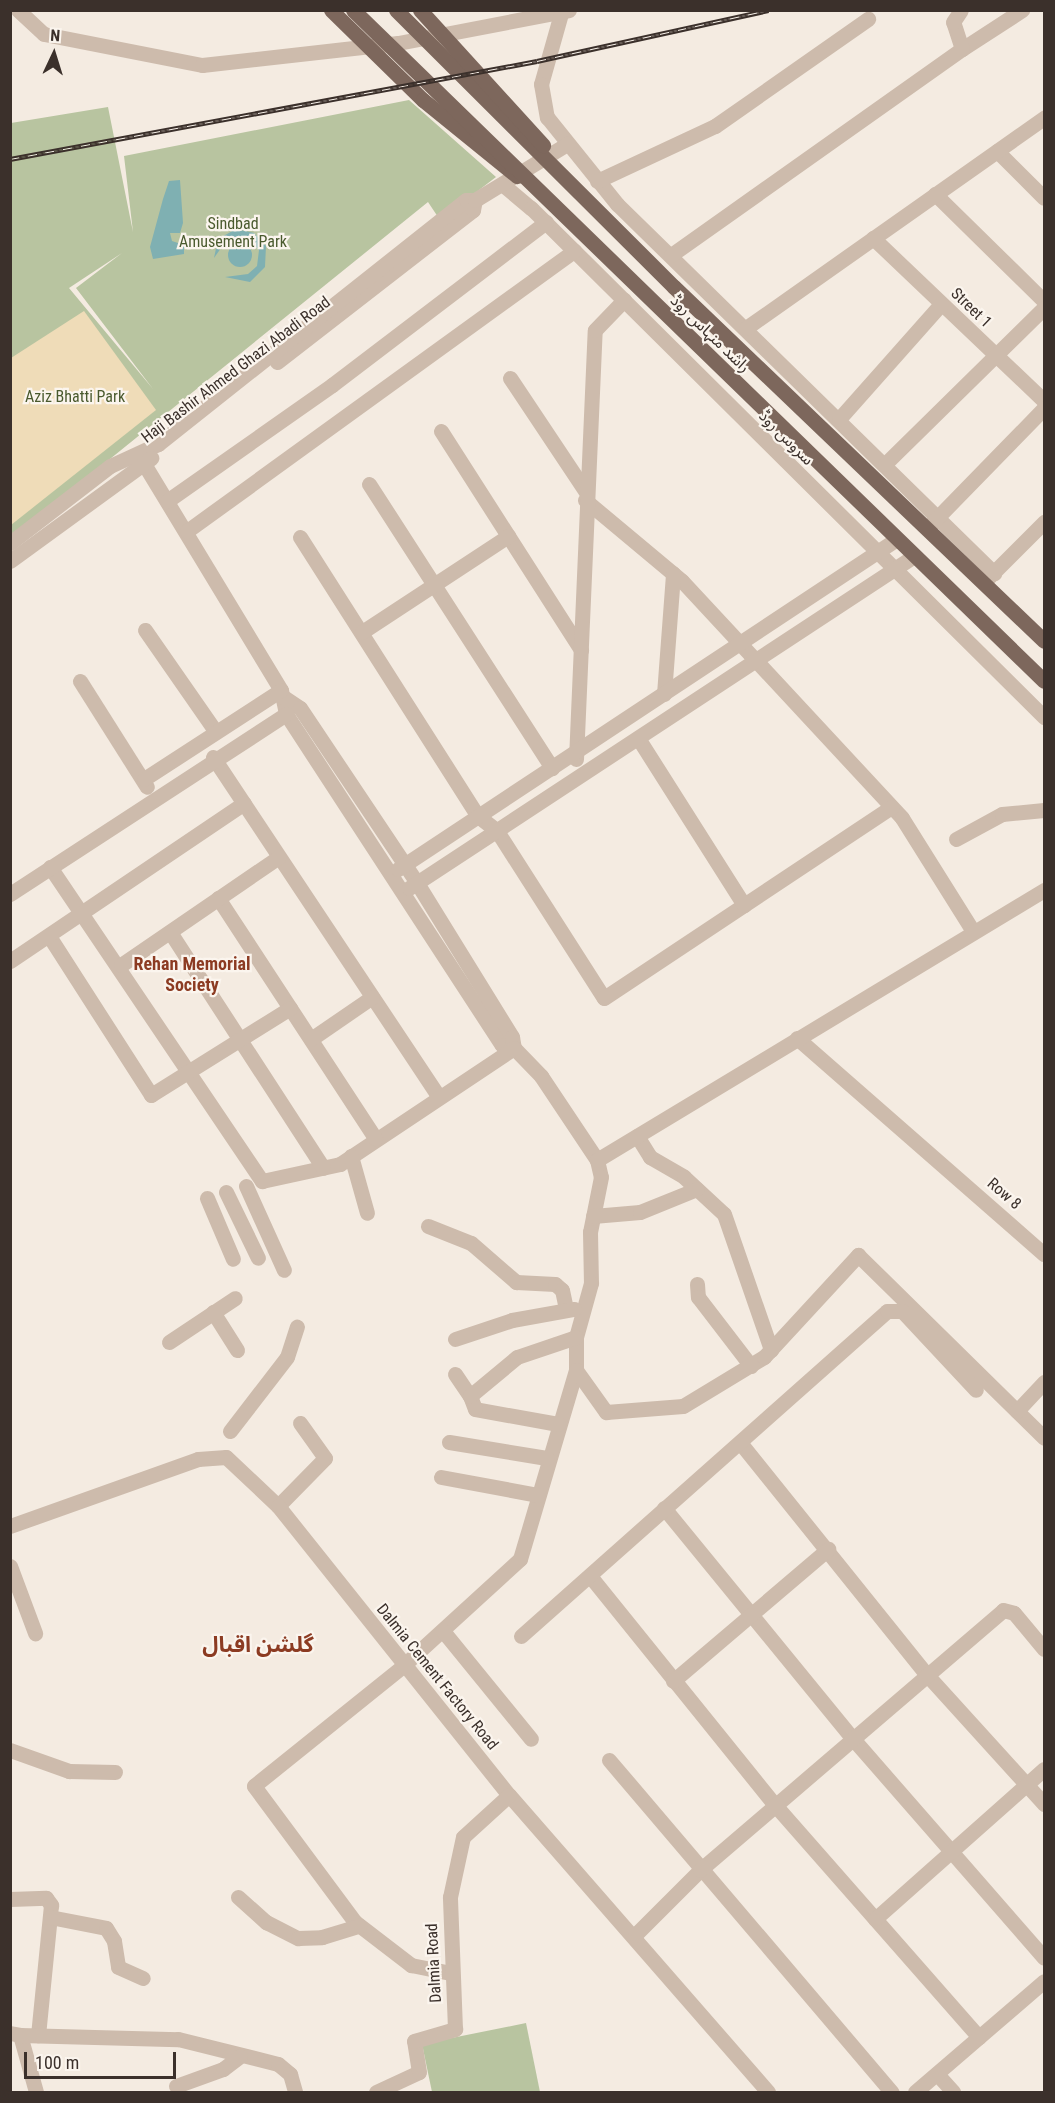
<!DOCTYPE html>
<html>
<head>
<meta charset="utf-8">
<style>
	body { margin:0 }
	#map { position:relative; width:1055px; height:2103px; overflow:hidden; background:#f4ebe1; font-family:"Roboto Condensed","Noto Sans Arabic",sans-serif }
	div>[style] { position:absolute }
	[style*='--x'] { left:calc(var(--x)*1px); top:calc(var(--y)*1px); width:calc(var(--w)*1px); rotate:calc(var(--a)*1deg) }
	.green>* { inset:0; background:#b8c4a0 }
	.sand>* { inset:0; background:#efdcb8 }
	.water>* { inset:0; background:#7fb0b2 }
	.round { border-radius:50% }
	.minor>* { height:15px; margin:-7.5px; padding:0 7.5px; transform-origin:7.5px; border-radius:7.5px; background:#cdbbac }
	.major>* { height:15px; margin:-7.5px; padding:0 7.5px; transform-origin:7.5px; border-radius:7.5px; background:#7d675c }
	.rail>* { height:5px; margin-top:-2.5px; transform-origin:0; background:repeating-linear-gradient(90deg,#fbf5ee 0 9px,#3b302b 0 18px); box-sizing:border-box; border-block:2px solid #3b302b }
	span { translate:-50% -50%; white-space:nowrap; text-align:center; line-height:1.15; -webkit-text-stroke:4.5px #fbf5ee; paint-order:stroke }
	.park-label { font-size:16px; color:#4a5a2e }
	.street-label { font-size:16px; color:#3b302b }
	.neighbourhood-label { font-size:18px; color:#8c3b22; font-weight:700 }
	.district-label { font-size:22px; color:#8c3b22; font-weight:700 }
	.frame { position:absolute; inset:0; border:12px solid #3b302b; pointer-events:none }
	.north { position:absolute; left:24px; top:24px; width:60px; height:60px; -webkit-text-stroke:4px #fbf5ee; paint-order:stroke; rotate:4deg; font-size:16px; font-weight:700; line-height:24px; text-align:center; color:#3b302b }
	.north::after { content:''; display:block; margin:auto; width:21px; height:27px; background:#3b302b; clip-path:polygon(50% 0,100% 100%,50% 72%,0 100%) }
	.scale { position:absolute; left:24px; top:2052px; width:152px; height:27px; box-sizing:border-box; border:3px solid #3b302b; border-top:0; padding-left:8px; font-size:18px; line-height:21px; white-space:nowrap; color:#3b302b; -webkit-text-stroke:4px #fbf5ee; paint-order:stroke }
</style>
</head>
<body>
<div id="map">
	<div class="green">
		<i style="clip-path:polygon(evenodd,409px 100px,496px 177px,440px 220px,428px 202px,11px 539px,11px 123px,108px 107px,133px 232px,124px 156px,409px 100px,122px 253px,76px 288px,153px 389px,69px 288px,122px 253px)"></i>
		<i style="clip-path:polygon(526px 2023px,540px 2092px,432px 2092px,422px 2044px)"></i>
	</div>
	<div class="sand">
		<i style="clip-path:polygon(84px 311px,156px 410px,11px 525px,11px 358px)"></i>
	</div>
	<div class="water">
		<i style="clip-path:polygon(180px 180px,183px 223px,180px 233px,170px 233px,172px 241px,184px 245px,184px 254px,153px 259px,150px 247px,163px 199px,169px 181px)"></i>
		<i style="clip-path:polygon(236px 229px,254px 233px,266px 246px,265px 267px,250px 282px,225px 277px,248px 274px,257px 266px,259px 250px,248px 237px,226px 241px,214px 258px,218px 239px)"></i>
		<i class="round" style="left:228px;top:243px;width:24px;height:24px"></i>
	</div>
	<div class="minor">
		<i style="--x:18;--y:10;--w:35;--a:43"></i>
		<i style="--x:44;--y:34;--w:161;--a:11.1"></i>
		<i style="--x:202;--y:65;--w:197;--a:-6.4"></i>
		<i style="--x:398;--y:43;--w:174;--a:-10.9"></i>
		<i style="--x:562;--y:10;--w:77;--a:105.8"></i>
		<i style="--x:541;--y:84;--w:34;--a:80"></i>
		<i style="--x:547;--y:117;--w:112;--a:51.2"></i>
		<i style="--x:617;--y:204;--w:528;--a:44.39"></i>
		<i style="--x:962;--y:49;--w:72;--a:-33"></i>
		<i style="--x:997;--y:151;--w:66;--a:45"></i>
		<i style="--x:597;--y:181;--w:130;--a:-25"></i>
		<i style="--x:715;--y:126;--w:187;--a:-35"></i>
		<i style="--x:502;--y:184;--w:38;--a:40"></i>
		<i style="--x:531;--y:208;--w:723;--a:44.78"></i>
		<i style="--x:935;--y:194;--w:153;--a:44.5"></i>
		<i style="--x:873;--y:238;--w:236;--a:43.6"></i>
		<i style="--x:671;--y:255;--w:357;--a:-35.3"></i>
		<i style="--x:962;--y:49;--w:28;--a:-108"></i>
		<i style="--x:953;--y:22;--w:14;--a:-56"></i>
		<i style="--x:746;--y:328;--w:365;--a:-35.2"></i>
		<i style="--x:277;--y:362;--w:248;--a:-37.8"></i>
		<i style="--x:473;--y:210;--w:10;--a:-79"></i>
		<i style="--x:510;--y:378;--w:137;--a:56.3"></i>
		<i style="--x:839;--y:419;--w:154;--a:-48.4"></i>
		<i style="--x:441;--y:431;--w:260;--a:57.4"></i>
		<i style="--x:138;--y:454;--w:276;--a:58.8"></i>
		<i style="--x:281;--y:690;--w:25;--a:78"></i>
		<i style="--x:286;--y:714;--w:395;--a:56.9"></i>
		<i style="--x:502;--y:1045;--w:12;--a:14"></i>
		<i style="--x:885;--y:464;--w:223;--a:-44.5"></i>
		<i style="--x:369;--y:484;--w:338;--a:57.2"></i>
		<i style="--x:585;--y:500;--w:126;--a:39.9"></i>
		<i style="--x:682;--y:581;--w:323;--a:47.1"></i>
		<i style="--x:902;--y:818;--w:133;--a:57.9"></i>
		<i style="--x:167;--y:501;--w:202;--a:-35.1"></i>
		<i style="--x:332;--y:385;--w:269;--a:-37.3"></i>
		<i style="--x:930;--y:525;--w:163;--a:-45.7"></i>
		<i style="--x:187;--y:531;--w:478;--a:-35.9"></i>
		<i style="--x:300;--y:537;--w:331;--a:57.5"></i>
		<i style="--x:478;--y:816;--w:24;--a:38"></i>
		<i style="--x:497;--y:831;--w:198;--a:57.4"></i>
		<i style="--x:604;--y:998;--w:345;--a:-33.6"></i>
		<i style="--x:10;--y:543;--w:126;--a:-37.6"></i>
		<i style="--x:110;--y:466;--w:53;--a:-24.6"></i>
		<i style="--x:158;--y:444;--w:393;--a:-38.4"></i>
		<i style="--x:466;--y:200;--w:9;--a:0"></i>
		<i style="--x:475;--y:200;--w:108;--a:-31.3"></i>
		<i style="--x:10;--y:561;--w:175;--a:-36.1"></i>
		<i style="--x:987;--y:579;--w:81;--a:-45"></i>
		<i style="--x:145;--y:630;--w:124;--a:55.2"></i>
		<i style="--x:362;--y:632;--w:175;--a:-33.3"></i>
		<i style="--x:80;--y:681;--w:125;--a:57.7"></i>
		<i style="--x:664;--y:694;--w:121;--a:-85.7"></i>
		<i style="--x:285;--y:698;--w:18;--a:34"></i>
		<i style="--x:300;--y:708;--w:211;--a:56.2"></i>
		<i style="--x:417;--y:883;--w:181;--a:58.3"></i>
		<i style="--x:512;--y:1037;--w:11;--a:80"></i>
		<i style="--x:514;--y:1048;--w:39;--a:46"></i>
		<i style="--x:541;--y:1076;--w:101;--a:56.3"></i>
		<i style="--x:597;--y:1160;--w:17;--a:77"></i>
		<i style="--x:601;--y:1177;--w:56;--a:101.3"></i>
		<i style="--x:590;--y:1232;--w:51;--a:88.9"></i>
		<i style="--x:591;--y:1283;--w:56;--a:105.5"></i>
		<i style="--x:576;--y:1337;--w:33;--a:90"></i>
		<i style="--x:576;--y:1370;--w:197;--a:106.5"></i>
		<i style="--x:520;--y:1559;--w:159;--a:137.6"></i>
		<i style="--x:403;--y:1666;--w:191;--a:141.2"></i>
		<i style="--x:254;--y:1786;--w:169;--a:53.4"></i>
		<i style="--x:355;--y:1922;--w:71;--a:37.5"></i>
		<i style="--x:411;--y:1965;--w:41;--a:11.3"></i>
		<i style="--x:638;--y:738;--w:198;--a:57.6"></i>
		<i style="--x:213;--y:757;--w:407;--a:56.4"></i>
		<i style="--x:576;--y:759;--w:429;--a:-87.5"></i>
		<i style="--x:595;--y:330;--w:42;--a:-46"></i>
		<i style="--x:144;--y:779;--w:163;--a:-33"></i>
		<i style="--x:956;--y:839;--w:52;--a:-28.5"></i>
		<i style="--x:1002;--y:814;--w:42;--a:-5.4"></i>
		<i style="--x:50;--y:867;--w:379;--a:56"></i>
		<i style="--x:262;--y:1181;--w:80;--a:-12.3"></i>
		<i style="--x:340;--y:1164;--w:209;--a:-33.7"></i>
		<i style="--x:398;--y:869;--w:598;--a:-33.48"></i>
		<i style="--x:409;--y:888;--w:604;--a:-33.32"></i>
		<i style="--x:10;--y:894;--w:330;--a:-33.1"></i>
		<i style="--x:218;--y:898;--w:287;--a:56.8"></i>
		<i style="--x:170;--y:932;--w:281;--a:57"></i>
		<i style="--x:49;--y:936;--w:189;--a:57.3"></i>
		<i style="--x:151;--y:1095;--w:164;--a:-32"></i>
		<i style="--x:10;--y:961;--w:282;--a:-34"></i>
		<i style="--x:121;--y:965;--w:191;--a:-34.4"></i>
		<i style="--x:797;--y:1038;--w:328;--a:41.2"></i>
		<i style="--x:311;--y:1039;--w:74;--a:-34.5"></i>
		<i style="--x:637;--y:1136;--w:25;--a:58"></i>
		<i style="--x:650;--y:1157;--w:39;--a:30"></i>
		<i style="--x:684;--y:1177;--w:54;--a:42.8"></i>
		<i style="--x:724;--y:1214;--w:144;--a:70.9"></i>
		<i style="--x:351;--y:1156;--w:59;--a:74.3"></i>
		<i style="--x:597;--y:1160;--w:522;--a:-31.13"></i>
		<i style="--x:246;--y:1186;--w:92;--a:65.7"></i>
		<i style="--x:226;--y:1192;--w:73;--a:64.1"></i>
		<i style="--x:207;--y:1198;--w:66;--a:66.9"></i>
		<i style="--x:593;--y:1216;--w:47;--a:-4.9"></i>
		<i style="--x:640;--y:1212;--w:61;--a:-22"></i>
		<i style="--x:428;--y:1226;--w:46;--a:21.6"></i>
		<i style="--x:471;--y:1243;--w:60;--a:40.9"></i>
		<i style="--x:516;--y:1282;--w:39;--a:3"></i>
		<i style="--x:555;--y:1284;--w:9;--a:41"></i>
		<i style="--x:562;--y:1290;--w:19;--a:78"></i>
		<i style="--x:697;--y:1284;--w:13;--a:86"></i>
		<i style="--x:698;--y:1297;--w:87;--a:52.5"></i>
		<i style="--x:213;--y:1312;--w:45;--a:57.7"></i>
		<i style="--x:455;--y:1339;--w:60;--a:-18.4"></i>
		<i style="--x:512;--y:1320;--w:63;--a:-10.1"></i>
		<i style="--x:169;--y:1342;--w:79;--a:-33.7"></i>
		<i style="--x:576;--y:1370;--w:52;--a:54.5"></i>
		<i style="--x:606;--y:1412;--w:77;--a:-4.5"></i>
		<i style="--x:683;--y:1406;--w:95;--a:-31.2"></i>
		<i style="--x:764;--y:1357;--w:139;--a:-47.3"></i>
		<i style="--x:858;--y:1255;--w:261;--a:44.5"></i>
		<i style="--x:455;--y:1374;--w:27;--a:56"></i>
		<i style="--x:1017;--y:1411;--w:40;--a:-47"></i>
		<i style="--x:558;--y:1424;--w:84;--a:-169.8"></i>
		<i style="--x:475;--y:1409;--w:14;--a:-111"></i>
		<i style="--x:470;--y:1396;--w:61;--a:-39.7"></i>
		<i style="--x:517;--y:1357;--w:62;--a:-18.7"></i>
		<i style="--x:230;--y:1431;--w:93;--a:-52.4"></i>
		<i style="--x:287;--y:1357;--w:32;--a:-72"></i>
		<i style="--x:449;--y:1442;--w:99;--a:9.3"></i>
		<i style="--x:742;--y:1445;--w:297;--a:51.2"></i>
		<i style="--x:928;--y:1676;--w:173;--a:47.8"></i>
		<i style="--x:441;--y:1477;--w:99;--a:10.5"></i>
		<i style="--x:278;--y:1506;--w:67;--a:-45.6"></i>
		<i style="--x:325;--y:1458;--w:43;--a:-125.5"></i>
		<i style="--x:664;--y:1508;--w:300;--a:50.7"></i>
		<i style="--x:854;--y:1740;--w:289;--a:48.9"></i>
		<i style="--x:10;--y:1526;--w:200;--a:-19.6"></i>
		<i style="--x:198;--y:1459;--w:28;--a:-4"></i>
		<i style="--x:226;--y:1457;--w:71;--a:43.3"></i>
		<i style="--x:278;--y:1506;--w:370;--a:51.4"></i>
		<i style="--x:509;--y:1795;--w:394;--a:48.9"></i>
		<i style="--x:10;--y:1566;--w:72;--a:69.5"></i>
		<i style="--x:590;--y:1576;--w:294;--a:51.1"></i>
		<i style="--x:775;--y:1805;--w:309;--a:48.7"></i>
		<i style="--x:443;--y:1631;--w:139;--a:50.8"></i>
		<i style="--x:521;--y:1636;--w:489;--a:-41.6"></i>
		<i style="--x:887;--y:1311;--w:15;--a:0"></i>
		<i style="--x:902;--y:1311;--w:108;--a:46.9"></i>
		<i style="--x:673;--y:1681;--w:204;--a:-40.4"></i>
		<i style="--x:10;--y:1750;--w:63;--a:19.6"></i>
		<i style="--x:69;--y:1771;--w:46;--a:1.2"></i>
		<i style="--x:609;--y:1760;--w:436;--a:49.6"></i>
		<i style="--x:238;--y:1897;--w:38;--a:42"></i>
		<i style="--x:266;--y:1922;--w:36;--a:27"></i>
		<i style="--x:298;--y:1938;--w:24;--a:-2"></i>
		<i style="--x:322;--y:1937;--w:39;--a:-17"></i>
		<i style="--x:10;--y:1899;--w:36;--a:-2"></i>
		<i style="--x:46;--y:1898;--w:9;--a:54"></i>
		<i style="--x:51;--y:1905;--w:131;--a:95.7"></i>
		<i style="--x:50;--y:1917;--w:57;--a:11.1"></i>
		<i style="--x:106;--y:1928;--w:15;--a:58"></i>
		<i style="--x:114;--y:1941;--w:26;--a:81"></i>
		<i style="--x:118;--y:1967;--w:27;--a:24"></i>
		<i style="--x:875;--y:1919;--w:226;--a:-41.6"></i>
		<i style="--x:635;--y:1935;--w:92;--a:-45"></i>
		<i style="--x:700;--y:1870;--w:399;--a:-40.6"></i>
		<i style="--x:1003;--y:1610;--w:11;--a:15"></i>
		<i style="--x:1014;--y:1613;--w:47;--a:50.2"></i>
		<i style="--x:10;--y:2033;--w:10;--a:11"></i>
		<i style="--x:20;--y:2035;--w:59;--a:74.3"></i>
		<i style="--x:20;--y:2035;--w:158;--a:1.5"></i>
		<i style="--x:178;--y:2039;--w:103;--a:14"></i>
		<i style="--x:278;--y:2064;--w:16;--a:40"></i>
		<i style="--x:290;--y:2074;--w:19;--a:74"></i>
		<i style="--x:937;--y:2074;--w:24;--a:48"></i>
		<i style="--x:176;--y:2086;--w:50;--a:-19.9"></i>
		<i style="--x:223;--y:2069;--w:21;--a:-37"></i>
		<i style="--x:376;--y:2092;--w:47;--a:-24.9"></i>
		<i style="--x:419;--y:2072;--w:31;--a:-99"></i>
		<i style="--x:414;--y:2041;--w:43;--a:-16.3"></i>
		<i style="--x:455;--y:2029;--w:132;--a:-92.2"></i>
		<i style="--x:450;--y:1897;--w:61;--a:-77.8"></i>
		<i style="--x:463;--y:1837;--w:62;--a:-42.4"></i>
		<i style="--x:915;--y:2092;--w:170;--a:-40.7"></i>
	</div>
	<div class="major">
		<i style="--x:331;--y:10;--w:129;--a:44.4"></i>
		<i style="--x:423;--y:100;--w:121;--a:39"></i>
		<i style="--x:353;--y:10;--w:963;--a:44.16"></i>
		<i style="--x:396;--y:10;--w:392;--a:44.9"></i>
		<i style="--x:674;--y:287;--w:512;--a:43.73"></i>
		<i style="--x:420;--y:10;--w:183;--a:47.7"></i>
	</div>
	<div class="rail">
		<i style="--x:10;--y:159;--w:536;--a:-10.53"></i>
		<i style="--x:537;--y:61;--w:237;--a:-12.4"></i>
	</div>
	<div class="park-label">
		<span style="left:233px;top:233px">Sindbad<br>Amusement Park</span>
		<span style="left:75px;top:397px">Aziz Bhatti Park</span>
	</div>
	<div class="street-label">
		<span style="left:971px;top:308px;rotate:44deg">Street 1</span>
		<span style="left:710px;top:334px;rotate:44deg">راشد منہاس روڈ</span>
		<span style="left:236px;top:370px;rotate:-37deg">Haji Bashir Ahmed Ghazi Abadi Road</span>
		<span style="left:786px;top:438px;rotate:45deg">سروس روڈ</span>
		<span style="left:1004px;top:1194px;rotate:41deg">Row 8</span>
		<span style="left:437px;top:1677px;rotate:51deg">Dalmia Cement Factory Road</span>
		<span style="left:434px;top:1963px;rotate:-93deg">Dalmia Road</span>
	</div>
	<div class="neighbourhood-label">
		<span style="left:192px;top:975px">Rehan Memorial<br>Society</span>
	</div>
	<div class="district-label">
		<span style="left:258px;top:1645px">گلشن اقبال</span>
	</div>
	<div class="frame"></div>
	<div class="north">N</div>
	<div class="scale">100 m</div>
</div>
</body>
</html>
